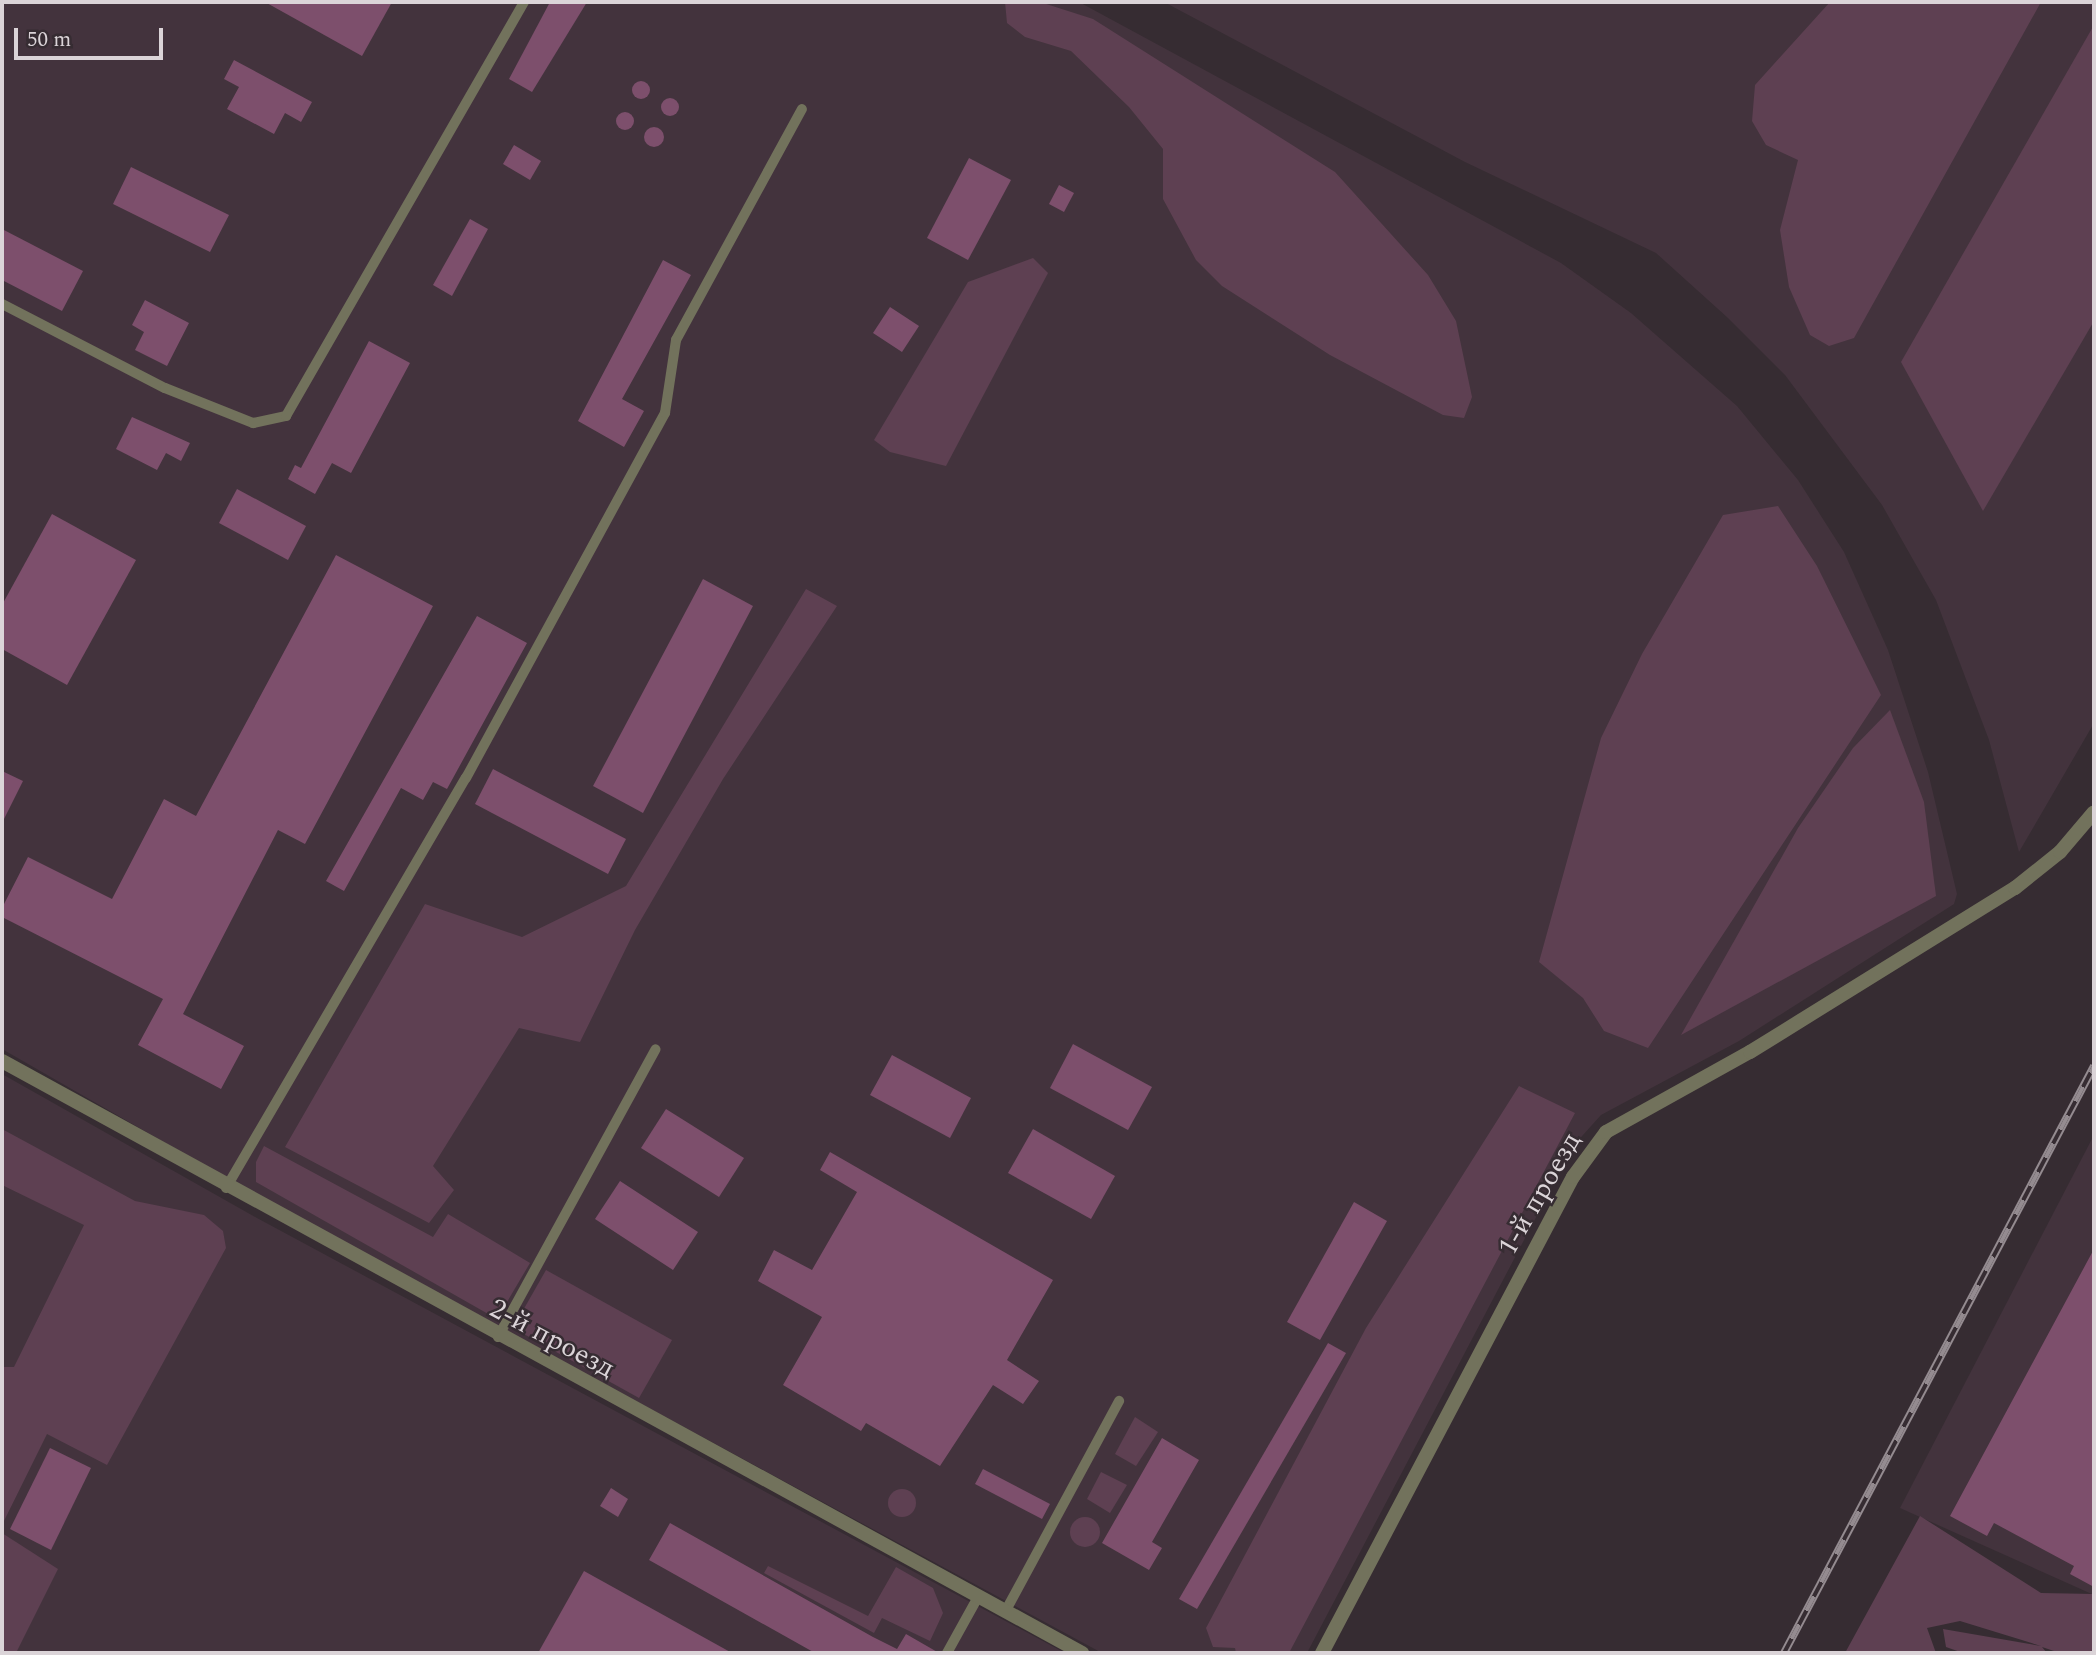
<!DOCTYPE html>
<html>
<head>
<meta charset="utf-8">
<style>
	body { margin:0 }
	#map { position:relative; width:2096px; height:1655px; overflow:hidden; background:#362c32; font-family:Spectral,serif }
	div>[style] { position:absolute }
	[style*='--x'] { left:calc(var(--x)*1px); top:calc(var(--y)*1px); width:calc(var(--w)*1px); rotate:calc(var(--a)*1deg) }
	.built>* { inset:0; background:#43333d }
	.green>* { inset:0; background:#5e4052 }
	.round { border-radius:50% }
	.building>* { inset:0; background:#7d4f6c }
	.lane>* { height:10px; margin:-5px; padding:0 5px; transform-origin:5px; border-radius:5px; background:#72725c }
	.street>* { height:14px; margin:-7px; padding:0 7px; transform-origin:7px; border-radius:7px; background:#72725c }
	.rail>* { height:8px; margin-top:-4px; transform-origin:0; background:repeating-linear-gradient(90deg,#362c32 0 16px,#948b90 0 32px); box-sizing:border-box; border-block:2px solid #948b90 }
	span { translate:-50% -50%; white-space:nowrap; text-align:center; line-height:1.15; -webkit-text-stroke:5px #362c32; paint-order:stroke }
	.street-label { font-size:28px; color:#dbd4d8 }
	.frame { position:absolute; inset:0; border:4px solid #dbd4d8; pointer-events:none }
	.scale { position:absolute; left:14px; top:28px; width:149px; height:32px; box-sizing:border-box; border:4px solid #dbd4d8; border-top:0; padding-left:9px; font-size:21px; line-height:24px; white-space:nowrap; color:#dbd4d8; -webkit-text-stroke:5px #362c32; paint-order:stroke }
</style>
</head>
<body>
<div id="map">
	<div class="built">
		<i style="clip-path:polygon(2px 2px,1079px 2px,1561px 263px,1631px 313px,1737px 406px,1798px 480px,1844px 552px,1888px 650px,1928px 772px,1957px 894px,1954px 904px,1739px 1041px,1601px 1115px,1574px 1145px,1307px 1653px,1102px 1653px,268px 1202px,2px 1049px)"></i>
		<i style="clip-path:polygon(1164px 2px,2094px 2px,2094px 723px,2019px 852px,1989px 740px,1936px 600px,1882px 505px,1785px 375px,1728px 318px,1656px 253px,1465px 162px)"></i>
		<i style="clip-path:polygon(2px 1074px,257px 1218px,1065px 1653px,2px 1653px)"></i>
		<i style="clip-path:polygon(2094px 1135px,2094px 1595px,1900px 1508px)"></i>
	</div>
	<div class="green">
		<i style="clip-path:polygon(1005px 2px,1040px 2px,1093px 19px,1335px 172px,1428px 275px,1456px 321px,1472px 397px,1464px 418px,1443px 415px,1330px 355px,1222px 286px,1196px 260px,1163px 199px,1163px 149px,1129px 107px,1071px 51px,1025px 37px,1007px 23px)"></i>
		<i style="clip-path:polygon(1830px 2px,2041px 2px,1854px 338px,1829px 346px,1810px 335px,1789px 287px,1780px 230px,1798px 160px,1766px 145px,1752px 121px,1755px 85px)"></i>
		<i style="clip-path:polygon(2094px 25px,2094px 321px,1983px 511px,1901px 362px)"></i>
		<i style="clip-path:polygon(1033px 258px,1048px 273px,946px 466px,890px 452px,874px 440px,968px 282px)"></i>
		<i style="clip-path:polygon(1778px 506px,1817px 566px,1881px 695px,1648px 1048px,1604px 1031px,1583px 998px,1539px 962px,1601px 738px,1642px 654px,1723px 515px)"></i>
		<i style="clip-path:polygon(806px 589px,837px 606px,723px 779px,635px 930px,580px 1042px,519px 1028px,433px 1166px,454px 1190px,429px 1223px,285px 1147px,425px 904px,522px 937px,626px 886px)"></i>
		<i style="clip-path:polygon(1890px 710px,1924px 802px,1936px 896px,1681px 1035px,1798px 828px,1853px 748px)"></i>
		<i style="clip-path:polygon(1519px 1086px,1575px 1113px,1289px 1653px,1236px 1653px,1235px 1648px,1213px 1647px,1206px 1628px,1366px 1328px)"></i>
		<i style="clip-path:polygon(2px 1129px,135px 1201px,204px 1215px,223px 1231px,226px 1248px,107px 1465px,47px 1434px,2px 1525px,2px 1367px,14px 1367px,84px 1225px,2px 1185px)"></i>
		<i style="clip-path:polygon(264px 1146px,433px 1237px,448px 1214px,530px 1263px,497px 1319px,256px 1182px,256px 1162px)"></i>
		<i style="clip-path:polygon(546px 1270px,672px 1340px,639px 1398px,513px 1328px)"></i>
		<i style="clip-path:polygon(1135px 1417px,1158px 1432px,1136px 1466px,1115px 1454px)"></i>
		<i style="clip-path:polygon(1101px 1472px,1127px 1485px,1110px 1513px,1087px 1499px)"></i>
		<i class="round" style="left:888px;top:1489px;width:28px;height:28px"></i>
		<i style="clip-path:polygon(1920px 1516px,2041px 1593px,2094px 1594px,2094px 1653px,2060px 1653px,2042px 1647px,2047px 1653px,1963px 1653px,1946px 1647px,1943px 1629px,2041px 1646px,1960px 1621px,1927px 1628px,1936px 1653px,1845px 1653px)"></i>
		<i class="round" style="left:1070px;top:1517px;width:30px;height:30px"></i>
		<i style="clip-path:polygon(2px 1533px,58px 1569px,16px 1653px,2px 1653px)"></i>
		<i style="clip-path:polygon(768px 1566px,868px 1616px,896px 1567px,933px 1588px,943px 1613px,930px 1641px,882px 1618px,874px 1633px,764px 1573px)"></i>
	</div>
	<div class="building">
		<i style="clip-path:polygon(265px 2px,392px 2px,362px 56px)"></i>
		<i style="clip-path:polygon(550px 2px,587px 2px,532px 92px,509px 79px)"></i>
		<i style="clip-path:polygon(234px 60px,312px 102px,301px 122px,285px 113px,274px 134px,227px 109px,239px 87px,224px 79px)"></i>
		<i class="round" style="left:632px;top:81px;width:18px;height:18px"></i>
		<i class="round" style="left:661px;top:98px;width:18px;height:18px"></i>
		<i class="round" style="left:616px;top:112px;width:18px;height:18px"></i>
		<i class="round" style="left:644px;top:127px;width:20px;height:20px"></i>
		<i style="clip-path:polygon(514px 145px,541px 161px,530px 180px,503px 164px)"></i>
		<i style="clip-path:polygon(969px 158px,1011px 180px,968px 260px,927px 238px)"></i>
		<i style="clip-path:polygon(131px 167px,229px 215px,210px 252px,113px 204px)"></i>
		<i style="clip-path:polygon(1059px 185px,1074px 193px,1064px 212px,1049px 204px)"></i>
		<i style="clip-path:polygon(470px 219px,488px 229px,452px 296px,433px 285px)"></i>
		<i style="clip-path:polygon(2px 229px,83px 271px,62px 311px,2px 280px)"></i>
		<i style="clip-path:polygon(663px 260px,691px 275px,622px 399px,644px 411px,624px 447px,578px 421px)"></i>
		<i style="clip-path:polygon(145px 300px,189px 323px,167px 366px,135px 350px,144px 332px,132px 325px)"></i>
		<i style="clip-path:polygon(890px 307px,919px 326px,902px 352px,873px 333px)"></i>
		<i style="clip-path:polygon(369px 341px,410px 363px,351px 473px,332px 463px,315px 494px,288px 479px,295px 465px,301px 468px)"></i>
		<i style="clip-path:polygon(132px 417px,190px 443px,181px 461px,166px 453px,157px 470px,116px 449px)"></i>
		<i style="clip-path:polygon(237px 489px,306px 526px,288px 560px,219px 523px)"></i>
		<i style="clip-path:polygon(52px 514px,136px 560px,67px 685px,2px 649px,2px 605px)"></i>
		<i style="clip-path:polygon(336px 555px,433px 606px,305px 844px,278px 830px,183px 1014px,244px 1046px,221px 1089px,138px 1045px,163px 999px,2px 917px,2px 908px,28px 857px,112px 899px,164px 799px,196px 816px)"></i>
		<i style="clip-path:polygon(703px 579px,753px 606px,643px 813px,593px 786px)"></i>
		<i style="clip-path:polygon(477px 616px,527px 643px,447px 789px,433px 782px,423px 800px,401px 788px,344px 891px,326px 881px)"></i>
		<i style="clip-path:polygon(493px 769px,626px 839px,608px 874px,475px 804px)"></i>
		<i style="clip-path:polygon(2px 771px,23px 781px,2px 823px)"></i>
		<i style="clip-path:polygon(1073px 1044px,1152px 1087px,1128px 1130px,1050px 1088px)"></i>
		<i style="clip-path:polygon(892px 1055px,971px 1098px,950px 1138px,870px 1095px)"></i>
		<i style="clip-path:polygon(666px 1109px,744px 1158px,719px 1197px,641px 1148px)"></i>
		<i style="clip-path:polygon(1033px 1129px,1115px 1176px,1091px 1219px,1008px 1173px)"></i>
		<i style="clip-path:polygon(830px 1152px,1053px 1280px,1007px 1360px,1039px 1381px,1023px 1404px,993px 1385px,940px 1466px,866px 1423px,861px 1431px,783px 1385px,822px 1317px,758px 1281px,774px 1250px,812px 1270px,857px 1192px,820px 1170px)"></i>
		<i style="clip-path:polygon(620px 1181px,698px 1232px,673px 1270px,595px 1219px)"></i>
		<i style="clip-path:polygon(1354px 1202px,1387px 1221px,1320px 1340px,1287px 1322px)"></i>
		<i style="clip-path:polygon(2094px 1249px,2094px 1587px,2070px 1574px,2074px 1566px,1994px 1523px,1987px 1536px,1950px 1516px)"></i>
		<i style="clip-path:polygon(1328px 1343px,1346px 1353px,1197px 1609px,1179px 1599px)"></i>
		<i style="clip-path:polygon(1162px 1438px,1199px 1460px,1152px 1542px,1162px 1548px,1149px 1570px,1102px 1543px)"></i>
		<i style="clip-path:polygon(50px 1448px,91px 1468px,51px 1550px,10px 1529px)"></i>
		<i style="clip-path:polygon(983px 1469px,1050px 1504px,1042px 1519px,975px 1484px)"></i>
		<i style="clip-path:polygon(611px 1488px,628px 1499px,618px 1517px,600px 1506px)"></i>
		<i style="clip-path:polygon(670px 1523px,873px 1637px,897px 1649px,906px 1634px,939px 1653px,815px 1653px,649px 1560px)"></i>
		<i style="clip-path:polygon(584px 1571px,732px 1653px,538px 1653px)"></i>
	</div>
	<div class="lane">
		<i style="--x:2;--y:304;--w:183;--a:27.3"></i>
		<i style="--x:165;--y:388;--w:95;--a:21.7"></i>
		<i style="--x:253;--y:423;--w:34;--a:-12"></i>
		<i style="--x:286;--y:416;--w:478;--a:-60.1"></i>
		<i style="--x:226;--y:1188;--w:475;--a:-59.7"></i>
		<i style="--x:466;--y:778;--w:416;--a:-61.4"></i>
		<i style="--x:665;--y:413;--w:74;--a:-81.4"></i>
		<i style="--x:676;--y:340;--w:263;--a:-61.4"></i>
		<i style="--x:498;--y:1337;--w:328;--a:-61.3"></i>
		<i style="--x:1005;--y:1612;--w:240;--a:-61.6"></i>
		<i style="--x:947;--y:1653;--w:64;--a:-61"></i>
	</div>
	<div class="street">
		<i style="--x:2;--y:1061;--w:1232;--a:28.73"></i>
		<i style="--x:1322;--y:1653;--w:538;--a:-62.2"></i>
		<i style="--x:1573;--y:1177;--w:56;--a:-53.7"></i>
		<i style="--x:1606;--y:1132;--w:165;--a:-29.1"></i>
		<i style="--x:1750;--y:1052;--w:312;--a:-31.8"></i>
		<i style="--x:2015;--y:888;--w:58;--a:-38.7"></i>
		<i style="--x:2060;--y:852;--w:52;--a:-49.6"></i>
	</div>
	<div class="rail">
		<i style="--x:1784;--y:1653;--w:664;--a:-62.16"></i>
	</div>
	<div class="street-label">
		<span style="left:1540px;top:1194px;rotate:-60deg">1-й проезд</span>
		<span style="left:552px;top:1339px;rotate:28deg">2-й проезд</span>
	</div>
	<div class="frame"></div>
	<div class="scale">50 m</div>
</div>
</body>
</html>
